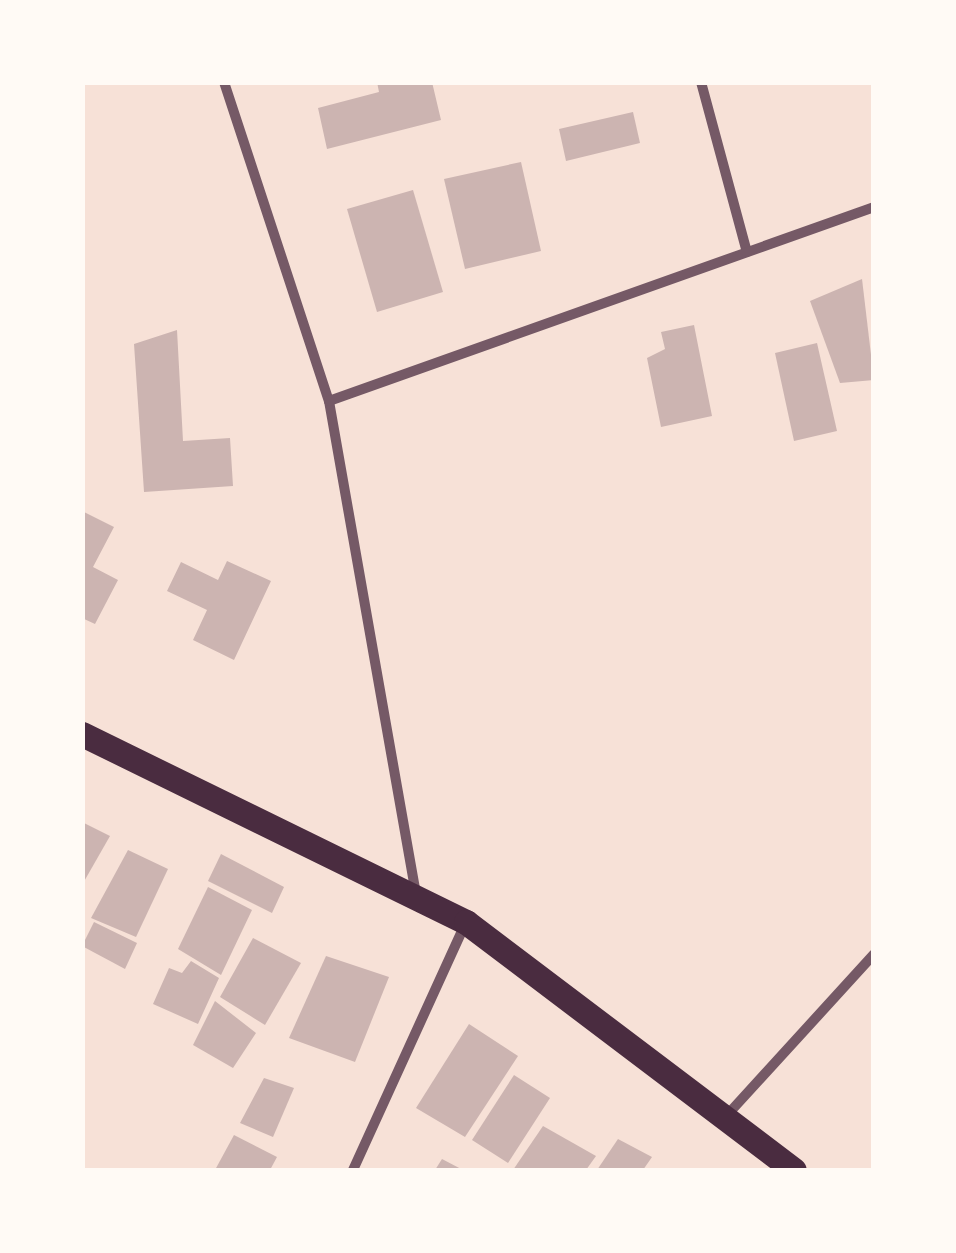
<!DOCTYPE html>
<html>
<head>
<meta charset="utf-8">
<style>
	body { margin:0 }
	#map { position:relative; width:956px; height:1253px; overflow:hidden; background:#f7e1d7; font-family:"Playfair Display",serif }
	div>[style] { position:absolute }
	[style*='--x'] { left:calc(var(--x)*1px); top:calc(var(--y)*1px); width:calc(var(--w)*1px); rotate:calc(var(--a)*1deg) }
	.building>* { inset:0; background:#ccb4b1 }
	.minor>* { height:10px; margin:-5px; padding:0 5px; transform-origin:5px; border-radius:5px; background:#755966 }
	.primary>* { height:25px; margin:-12.5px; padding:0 12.5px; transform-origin:12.5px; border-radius:12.5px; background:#4a2c40 }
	span { translate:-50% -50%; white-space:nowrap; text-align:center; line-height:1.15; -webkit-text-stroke:10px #fffaf5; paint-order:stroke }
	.frame { position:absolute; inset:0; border:85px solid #fffaf5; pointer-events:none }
</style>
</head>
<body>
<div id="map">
	<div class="building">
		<i style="clip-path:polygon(377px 82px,432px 82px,441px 120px,327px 149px,318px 108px,379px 92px)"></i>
		<i style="clip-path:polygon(633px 112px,640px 143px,566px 161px,559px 129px)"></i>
		<i style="clip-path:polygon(521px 162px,541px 251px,465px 269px,444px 179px)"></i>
		<i style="clip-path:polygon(413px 190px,443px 292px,377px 312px,347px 209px)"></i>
		<i style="clip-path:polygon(862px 279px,874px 380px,840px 383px,810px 301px)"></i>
		<i style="clip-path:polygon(694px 325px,712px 416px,661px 427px,647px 358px,665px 349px,661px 332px)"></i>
		<i style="clip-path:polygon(177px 330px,183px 441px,230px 438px,233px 486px,144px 492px,134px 344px)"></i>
		<i style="clip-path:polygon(817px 343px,837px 431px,794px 441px,775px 353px)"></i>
		<i style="clip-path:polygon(82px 511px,114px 527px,93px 567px,118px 580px,95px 624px,82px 618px)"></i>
		<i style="clip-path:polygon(227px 561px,271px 581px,234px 660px,193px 640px,207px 610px,167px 591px,181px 562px,218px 580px)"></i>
		<i style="clip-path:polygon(82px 822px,110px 836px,82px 885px)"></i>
		<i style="clip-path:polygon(128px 850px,168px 869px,136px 937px,91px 918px)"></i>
		<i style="clip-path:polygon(221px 854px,284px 887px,272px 913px,208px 881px)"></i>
		<i style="clip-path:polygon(208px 887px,252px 910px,221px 975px,178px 949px)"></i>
		<i style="clip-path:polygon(94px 922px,137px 943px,125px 969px,82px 946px)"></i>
		<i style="clip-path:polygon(253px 938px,301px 963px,265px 1025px,220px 997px)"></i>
		<i style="clip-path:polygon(326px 956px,389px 977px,355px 1062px,289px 1038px)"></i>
		<i style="clip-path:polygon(191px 961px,219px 978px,198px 1024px,153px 1004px,169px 968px,182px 973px)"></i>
		<i style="clip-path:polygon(215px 1001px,256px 1033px,233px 1068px,193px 1045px)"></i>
		<i style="clip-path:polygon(469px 1024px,518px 1056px,465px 1137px,416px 1108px)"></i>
		<i style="clip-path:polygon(514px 1075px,550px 1098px,508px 1163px,472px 1140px)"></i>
		<i style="clip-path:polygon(264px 1078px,294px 1088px,273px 1137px,240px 1123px)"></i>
		<i style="clip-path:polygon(543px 1126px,596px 1156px,586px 1170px,513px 1170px)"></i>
		<i style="clip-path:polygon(234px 1135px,277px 1157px,270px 1170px,215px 1170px)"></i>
		<i style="clip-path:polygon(618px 1139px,652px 1157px,643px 1170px,597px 1170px)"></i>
		<i style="clip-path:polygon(442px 1159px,463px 1170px,435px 1170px)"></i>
	</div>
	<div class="minor">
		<i style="--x:224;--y:82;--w:336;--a:71.8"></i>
		<i style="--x:329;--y:401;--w:497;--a:80"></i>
		<i style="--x:701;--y:82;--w:176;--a:74.9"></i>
		<i style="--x:329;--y:401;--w:578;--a:-19.59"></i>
		<i style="--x:729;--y:1113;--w:215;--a:-47.6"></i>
		<i style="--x:353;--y:1170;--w:273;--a:-65.5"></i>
	</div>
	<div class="primary">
		<i style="--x:82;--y:734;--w:428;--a:26.1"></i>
		<i style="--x:466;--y:922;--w:411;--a:37.1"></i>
	</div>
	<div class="frame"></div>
</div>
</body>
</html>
